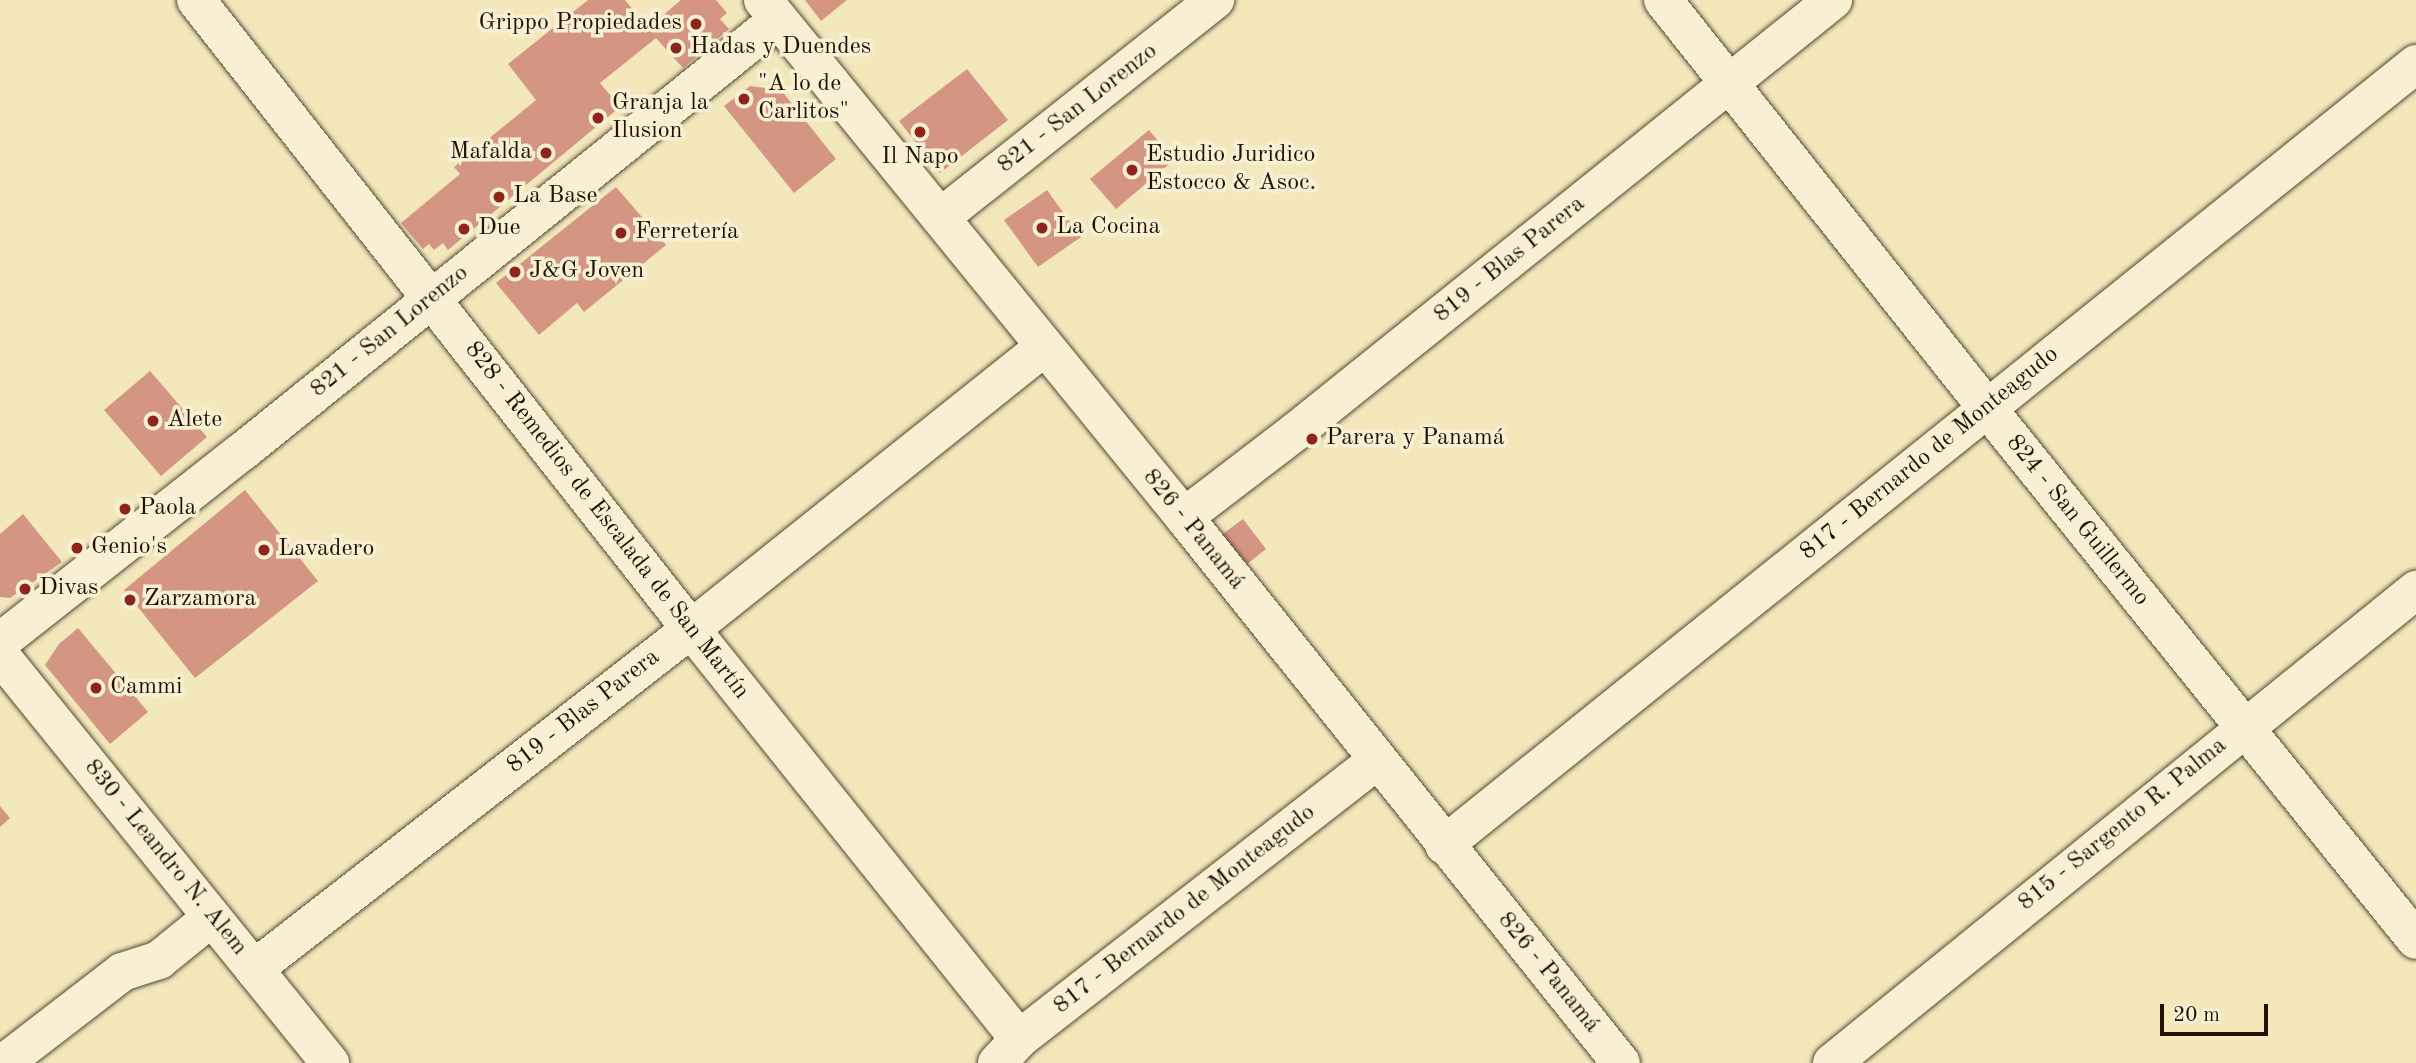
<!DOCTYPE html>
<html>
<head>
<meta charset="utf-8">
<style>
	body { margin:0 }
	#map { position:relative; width:2416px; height:1063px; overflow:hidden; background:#f3e8bc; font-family:"Old Standard TT",serif }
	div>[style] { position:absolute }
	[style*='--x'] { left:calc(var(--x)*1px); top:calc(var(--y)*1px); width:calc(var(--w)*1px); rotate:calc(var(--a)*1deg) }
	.building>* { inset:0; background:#d59583 }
	.roads { filter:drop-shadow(0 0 2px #584733) drop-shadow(0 0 2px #584733) }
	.minor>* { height:38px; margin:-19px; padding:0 19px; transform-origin:19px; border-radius:19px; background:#f7f0d3 }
	.dots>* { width:19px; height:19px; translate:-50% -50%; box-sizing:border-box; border:4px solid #f7f0d3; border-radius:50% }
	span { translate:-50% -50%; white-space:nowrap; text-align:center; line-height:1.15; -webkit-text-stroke:7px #f7f0d3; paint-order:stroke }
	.poi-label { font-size:24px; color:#241105 }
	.right { translate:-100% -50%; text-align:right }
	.left { translate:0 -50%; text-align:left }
	.street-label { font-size:24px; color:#241105 }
	.scale { position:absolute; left:2160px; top:1004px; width:108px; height:32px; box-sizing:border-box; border:4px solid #241105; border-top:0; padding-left:9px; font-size:21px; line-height:24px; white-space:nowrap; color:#241105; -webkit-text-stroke:5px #f7f0d3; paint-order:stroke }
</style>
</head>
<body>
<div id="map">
	<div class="building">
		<i style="clip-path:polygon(588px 0,625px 0,648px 28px,681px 0,716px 0,727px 13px,720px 19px,729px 29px,683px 68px,656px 38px,600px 83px,620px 107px,448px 250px,443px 243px,434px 250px,429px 244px,423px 249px,401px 223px,460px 174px,454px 167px,536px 100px,508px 64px)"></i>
		<i style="clip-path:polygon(805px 0,847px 0,821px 21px)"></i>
		<i style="clip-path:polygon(967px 69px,1008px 120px,940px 173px,899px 121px)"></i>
		<i style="clip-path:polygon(750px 86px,781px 90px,836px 159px,794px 193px,724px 106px)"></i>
		<i style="clip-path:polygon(1149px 130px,1174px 160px,1116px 209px,1090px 179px)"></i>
		<i style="clip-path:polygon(616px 187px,666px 245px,584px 312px,577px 303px,539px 335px,496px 283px)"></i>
		<i style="clip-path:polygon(1047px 190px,1081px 237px,1038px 267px,1004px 220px)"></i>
		<i style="clip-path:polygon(150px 371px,207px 437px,161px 476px,104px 410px)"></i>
		<i style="clip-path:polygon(245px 490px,318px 581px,195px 678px,124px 590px)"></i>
		<i style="clip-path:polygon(23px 514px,62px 562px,10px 598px,0 597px,0 534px)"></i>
		<i style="clip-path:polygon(1243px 519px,1266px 549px,1241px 569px,1216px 539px)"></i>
		<i style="clip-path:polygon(78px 628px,148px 712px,110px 744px,45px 665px,59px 644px)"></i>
		<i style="clip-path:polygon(0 806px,10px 818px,0 827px)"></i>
	</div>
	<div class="roads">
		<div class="minor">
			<i style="--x:196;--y:0;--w:800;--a:51.8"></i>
			<i style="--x:691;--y:629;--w:525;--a:51.34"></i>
			<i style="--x:763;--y:0;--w:667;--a:50.84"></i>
			<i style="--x:1184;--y:517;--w:699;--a:51.33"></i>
			<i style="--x:1663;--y:0;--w:521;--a:51.55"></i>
			<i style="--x:1987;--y:408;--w:683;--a:51.12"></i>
			<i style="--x:941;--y:217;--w:350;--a:-38.4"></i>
			<i style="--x:1184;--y:517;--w:140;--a:-37.4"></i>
			<i style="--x:1295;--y:432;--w:690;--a:-38.76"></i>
			<i style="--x:0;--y:642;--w:309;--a:-38.2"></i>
			<i style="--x:243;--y:451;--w:687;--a:-38.86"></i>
			<i style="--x:0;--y:655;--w:525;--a:51.03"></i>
			<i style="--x:1444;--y:845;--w:1247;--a:-38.78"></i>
			<i style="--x:254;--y:969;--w:554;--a:-37.88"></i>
			<i style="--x:691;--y:629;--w:452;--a:-38.6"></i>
			<i style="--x:4;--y:1063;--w:149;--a:-37.6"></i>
			<i style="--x:122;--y:972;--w:39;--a:-18"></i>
			<i style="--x:159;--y:960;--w:68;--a:-39.1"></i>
			<i style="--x:997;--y:1063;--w:33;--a:-47"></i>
			<i style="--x:1019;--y:1039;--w:452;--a:-37.9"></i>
			<i style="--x:1832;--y:1063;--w:752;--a:-39.01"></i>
		</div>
	</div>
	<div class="dots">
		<i style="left:696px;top:24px;background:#8f2418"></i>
		<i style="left:676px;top:48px;background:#8f2418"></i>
		<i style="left:744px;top:99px;background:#8f2418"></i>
		<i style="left:598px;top:118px;background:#8f2418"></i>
		<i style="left:920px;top:132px;background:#8f2418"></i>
		<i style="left:546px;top:153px;background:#8f2418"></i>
		<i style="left:1132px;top:170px;background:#8f2418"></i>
		<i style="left:499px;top:197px;background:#8f2418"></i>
		<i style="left:1042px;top:228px;background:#8f2418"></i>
		<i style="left:464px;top:229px;background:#8f2418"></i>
		<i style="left:621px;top:233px;background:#8f2418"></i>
		<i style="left:515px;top:272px;background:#8f2418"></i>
		<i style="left:153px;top:421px;background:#8f2418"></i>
		<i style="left:1312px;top:439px;background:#8f2418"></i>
		<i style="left:125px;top:509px;background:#8f2418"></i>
		<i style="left:77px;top:548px;background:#8f2418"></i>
		<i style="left:264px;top:550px;background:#8f2418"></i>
		<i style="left:25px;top:589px;background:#8f2418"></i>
		<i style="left:130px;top:600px;background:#8f2418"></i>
		<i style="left:96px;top:688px;background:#8f2418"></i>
	</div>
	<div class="poi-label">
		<span class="right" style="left:682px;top:24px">Grippo Propiedades</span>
		<span class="left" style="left:690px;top:48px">Hadas y Duendes</span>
		<span class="left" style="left:758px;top:99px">"A lo de<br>Carlitos"</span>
		<span class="left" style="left:612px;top:118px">Granja la<br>Ilusion</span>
		<span class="right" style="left:532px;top:153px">Mafalda</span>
		<span class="left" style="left:1146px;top:170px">Estudio Juridico<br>Estocco &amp; Asoc.</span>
		<span style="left:920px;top:158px">Il Napo</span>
		<span class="left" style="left:513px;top:197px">La Base</span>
		<span class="left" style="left:1056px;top:228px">La Cocina</span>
		<span class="left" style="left:478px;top:229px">Due</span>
		<span class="left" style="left:635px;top:233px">Ferretería</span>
		<span class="left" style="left:529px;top:272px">J&amp;G Joven</span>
		<span class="left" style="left:167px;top:421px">Alete</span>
		<span class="left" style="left:1326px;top:439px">Parera y Panamá</span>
		<span class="left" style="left:139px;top:509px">Paola</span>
		<span class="left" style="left:91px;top:548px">Genio's</span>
		<span class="left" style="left:278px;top:550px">Lavadero</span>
		<span class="left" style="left:39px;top:589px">Divas</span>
		<span class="left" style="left:144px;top:600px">Zarzamora</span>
		<span class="left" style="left:110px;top:688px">Cammi</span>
	</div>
	<div class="street-label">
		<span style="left:1078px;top:109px;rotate:-38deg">821 - San Lorenzo</span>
		<span style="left:1510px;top:260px;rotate:-39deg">819 - Blas Parera</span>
		<span style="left:390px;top:332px;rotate:-39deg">821 - San Lorenzo</span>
		<span style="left:1930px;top:454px;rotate:-39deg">817 - Bernardo de Monteagudo</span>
		<span style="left:606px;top:521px;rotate:52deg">828 - Remedios de Escalada de San Martín</span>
		<span style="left:2077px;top:521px;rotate:51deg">824 - San Guillermo</span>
		<span style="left:1193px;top:530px;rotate:51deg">826 - Panamá</span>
		<span style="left:584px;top:712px;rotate:-38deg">819 - Blas Parera</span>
		<span style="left:2123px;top:825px;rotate:-39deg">815 - Sargento R. Palma</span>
		<span style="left:165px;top:858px;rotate:51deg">830 - Leandro N. Alem</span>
		<span style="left:1185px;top:910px;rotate:-38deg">817 - Bernardo de Monteagudo</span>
		<span style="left:1548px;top:973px;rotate:51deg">826 - Panamá</span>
	</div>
	<div class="scale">20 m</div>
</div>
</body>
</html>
